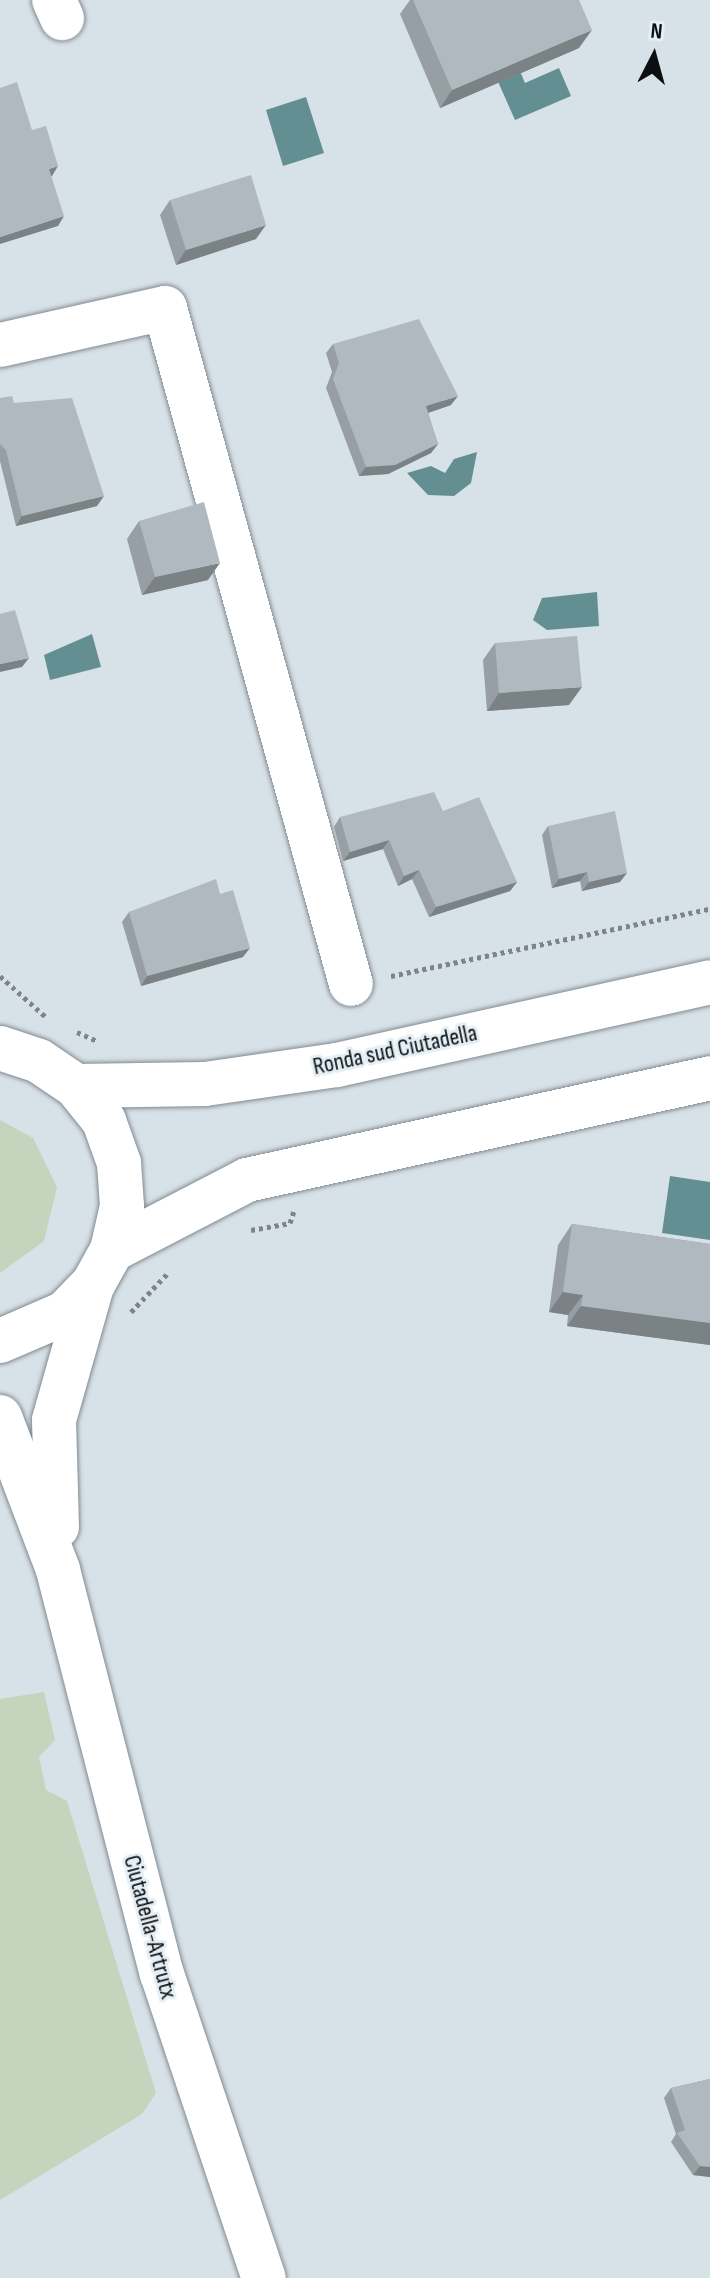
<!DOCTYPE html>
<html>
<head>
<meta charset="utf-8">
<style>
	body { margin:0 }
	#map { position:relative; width:710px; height:2278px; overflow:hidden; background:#d7e1e8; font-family:"Sofia Sans Condensed",sans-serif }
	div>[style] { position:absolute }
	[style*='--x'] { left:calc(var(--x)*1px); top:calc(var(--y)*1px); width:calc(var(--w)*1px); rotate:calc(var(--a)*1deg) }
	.green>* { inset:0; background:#c4d4bd }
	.water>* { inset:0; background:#648f92 }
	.path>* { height:5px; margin-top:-2.5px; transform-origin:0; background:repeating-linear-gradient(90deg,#7e858a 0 4px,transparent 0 8px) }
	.roads { filter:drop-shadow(0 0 2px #828b91) drop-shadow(0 0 2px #828b91) }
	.minor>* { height:44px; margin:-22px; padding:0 22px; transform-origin:22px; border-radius:22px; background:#fff }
	.major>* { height:44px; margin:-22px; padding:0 22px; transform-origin:22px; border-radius:22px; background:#fff }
	.wall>* { inset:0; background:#979fa5 }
	.shaded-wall>* { inset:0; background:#7b8286 }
	.building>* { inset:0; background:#b0b9c0 }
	span { translate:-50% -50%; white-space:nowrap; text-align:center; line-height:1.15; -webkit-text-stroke:6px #e4eef5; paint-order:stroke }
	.street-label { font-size:24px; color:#0c0f12 }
	.north { position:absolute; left:614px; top:16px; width:80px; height:80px; -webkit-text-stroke:6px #e4eef5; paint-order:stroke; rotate:6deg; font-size:22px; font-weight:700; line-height:32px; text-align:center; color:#0c0f12 }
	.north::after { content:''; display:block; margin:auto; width:28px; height:36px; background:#0c0f12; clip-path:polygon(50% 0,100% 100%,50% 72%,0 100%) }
</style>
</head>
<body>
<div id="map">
	<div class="green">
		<i style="clip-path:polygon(0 1120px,33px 1138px,57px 1187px,44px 1241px,0 1273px)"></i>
		<i style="clip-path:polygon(44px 1692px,55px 1740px,39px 1757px,46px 1790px,67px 1801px,156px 2093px,142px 2114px,0 2200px,0 1699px)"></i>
	</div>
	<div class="water">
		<i style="clip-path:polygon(514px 57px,525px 83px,559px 68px,571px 96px,515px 120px,492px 68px)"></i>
		<i style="clip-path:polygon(306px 97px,324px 153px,283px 166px,266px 110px)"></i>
		<i style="clip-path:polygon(477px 452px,471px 483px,454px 496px,428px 495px,407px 473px,431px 466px,445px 473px,454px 459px)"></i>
		<i style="clip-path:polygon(597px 592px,599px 626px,547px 630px,533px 620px,542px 598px)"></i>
		<i style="clip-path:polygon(92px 634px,101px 667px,50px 680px,44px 655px)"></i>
		<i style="clip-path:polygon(670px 1176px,710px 1182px,710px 1240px,662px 1233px)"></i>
	</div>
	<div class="path">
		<i style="--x:0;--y:976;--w:62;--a:41.7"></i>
		<i style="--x:391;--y:976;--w:326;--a:-11.9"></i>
		<i style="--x:77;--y:1032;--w:22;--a:24"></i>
		<i style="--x:251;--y:1230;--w:40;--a:-10"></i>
		<i style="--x:290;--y:1223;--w:13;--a:-72"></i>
		<i style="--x:131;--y:1312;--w:54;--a:-46.5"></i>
	</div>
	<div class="roads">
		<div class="minor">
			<i style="--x:54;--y:0;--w:20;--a:66"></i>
			<i style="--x:0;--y:345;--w:169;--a:-12.6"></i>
			<i style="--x:165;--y:308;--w:701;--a:74.62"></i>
		</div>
		<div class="major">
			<i style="--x:0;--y:1048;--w:41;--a:18.4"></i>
			<i style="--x:39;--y:1061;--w:45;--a:34"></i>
			<i style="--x:76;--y:1086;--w:45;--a:51.3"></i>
			<i style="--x:104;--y:1121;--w:45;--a:70.3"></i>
			<i style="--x:119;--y:1163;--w:43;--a:86"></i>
			<i style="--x:122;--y:1206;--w:45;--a:102.8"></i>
			<i style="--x:112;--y:1250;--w:39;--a:119"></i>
			<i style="--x:93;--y:1284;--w:40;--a:134"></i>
			<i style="--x:65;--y:1313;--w:71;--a:156.7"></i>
			<i style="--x:76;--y:1086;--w:129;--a:-0.9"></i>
			<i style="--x:205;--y:1084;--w:133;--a:-8.2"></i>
			<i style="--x:337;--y:1065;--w:382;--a:-12.5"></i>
			<i style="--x:112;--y:1250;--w:152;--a:-27.4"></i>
			<i style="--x:247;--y:1180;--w:474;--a:-12.4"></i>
			<i style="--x:0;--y:1417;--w:164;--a:69.2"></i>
			<i style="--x:58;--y:1570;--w:417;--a:75.6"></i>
			<i style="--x:162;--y:1974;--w:321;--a:71.5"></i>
			<i style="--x:57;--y:1527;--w:107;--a:-91.6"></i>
			<i style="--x:54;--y:1420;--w:136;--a:-74.2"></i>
		</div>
	</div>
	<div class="wall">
		<i style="clip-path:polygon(410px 0,579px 0,579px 48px,440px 108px,400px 14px)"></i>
		<i style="clip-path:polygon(170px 200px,256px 239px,176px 265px,160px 215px)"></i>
		<i style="clip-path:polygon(333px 344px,451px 405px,428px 413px,438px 444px,431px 453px,388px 474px,359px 476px,326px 388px,332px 372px,326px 353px)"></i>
		<i style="clip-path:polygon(0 398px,14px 403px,97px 506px,16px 526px,0 461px)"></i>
		<i style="clip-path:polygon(139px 521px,208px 580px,142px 595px,127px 539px)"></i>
		<i style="clip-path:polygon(495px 643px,569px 705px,487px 711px,483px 660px)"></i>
		<i style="clip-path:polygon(443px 811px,517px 882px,510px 891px,429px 917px,412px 879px,398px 886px,383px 849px,343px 861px,334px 827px,340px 817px)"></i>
		<i style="clip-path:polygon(548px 826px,620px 882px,582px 891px,580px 881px,552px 888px,542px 835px)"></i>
		<i style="clip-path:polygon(220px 894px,243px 957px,141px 986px,122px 922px,129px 912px)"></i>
		<i style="clip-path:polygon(572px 1224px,710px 1244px,710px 1345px,567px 1326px,568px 1315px,549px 1312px,558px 1245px)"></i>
		<i style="clip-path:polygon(710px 2079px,710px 2177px,693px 2175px,671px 2142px,676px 2134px,664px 2098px,671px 2088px)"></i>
	</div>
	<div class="shaded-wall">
		<i style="clip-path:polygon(592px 30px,579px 48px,440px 108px,452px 90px)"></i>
		<i style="clip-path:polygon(58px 166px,52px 176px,43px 179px,49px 169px)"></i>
		<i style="clip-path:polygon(64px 216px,58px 226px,0 244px,0 237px)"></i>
		<i style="clip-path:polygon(266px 225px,256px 239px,176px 265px,186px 250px)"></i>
		<i style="clip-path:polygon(458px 396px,451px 405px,419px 416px,426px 406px)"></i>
		<i style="clip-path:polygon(438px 444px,431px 453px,388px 474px,359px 476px,366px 467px)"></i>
		<i style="clip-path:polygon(104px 496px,97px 506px,16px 526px,22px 516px)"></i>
		<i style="clip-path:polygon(220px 563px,208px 580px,142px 595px,155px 577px)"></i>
		<i style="clip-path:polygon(29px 658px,22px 667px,0 672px,0 664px)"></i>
		<i style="clip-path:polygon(582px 687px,569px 705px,487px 711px,499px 693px)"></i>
		<i style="clip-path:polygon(389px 840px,383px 849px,343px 861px,350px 852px)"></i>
		<i style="clip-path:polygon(419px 870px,412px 879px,398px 886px,404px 876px)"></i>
		<i style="clip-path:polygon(587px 872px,580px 881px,552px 888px,559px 879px)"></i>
		<i style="clip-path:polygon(627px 873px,620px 882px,582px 891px,589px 882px)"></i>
		<i style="clip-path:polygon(517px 882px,510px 891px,429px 917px,436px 907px)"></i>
		<i style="clip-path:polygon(250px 948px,243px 957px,141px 986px,147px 976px)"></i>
		<i style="clip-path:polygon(563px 1292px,583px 1295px,568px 1315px,549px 1312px)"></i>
		<i style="clip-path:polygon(581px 1306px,710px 1323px,710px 1345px,567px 1326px)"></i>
		<i style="clip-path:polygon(700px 2166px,710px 2167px,710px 2177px,693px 2175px)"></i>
	</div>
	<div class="building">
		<i style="clip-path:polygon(413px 0,579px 0,592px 30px,452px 90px)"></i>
		<i style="clip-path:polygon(17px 82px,32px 130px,46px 126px,58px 166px,49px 169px,64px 216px,0 237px,0 88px)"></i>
		<i style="clip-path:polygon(251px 175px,266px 225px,186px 250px,170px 200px)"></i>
		<i style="clip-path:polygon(419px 319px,458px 396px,426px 406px,438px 444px,395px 465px,366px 467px,333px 379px,339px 363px,333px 344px)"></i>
		<i style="clip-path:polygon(12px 396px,14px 403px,72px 398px,104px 496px,22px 516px,6px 450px,0 444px,0 398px)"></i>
		<i style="clip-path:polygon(204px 502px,220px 563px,155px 577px,139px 521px)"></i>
		<i style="clip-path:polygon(15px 610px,29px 658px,0 664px,0 614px)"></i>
		<i style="clip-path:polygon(577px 636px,582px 687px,499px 693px,495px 643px)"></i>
		<i style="clip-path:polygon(434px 792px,443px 811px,479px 797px,517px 882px,436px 907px,419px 870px,404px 876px,389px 840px,350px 852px,340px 817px)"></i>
		<i style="clip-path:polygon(615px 811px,627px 873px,589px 882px,587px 872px,559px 879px,548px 826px)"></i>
		<i style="clip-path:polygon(216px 879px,220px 894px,233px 890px,250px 948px,147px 976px,129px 912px)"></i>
		<i style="clip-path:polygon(572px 1224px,710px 1244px,710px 1323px,581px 1306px,583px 1295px,563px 1292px)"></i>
		<i style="clip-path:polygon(710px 2079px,710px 2167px,700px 2166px,677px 2133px,685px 2130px,671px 2088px)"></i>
	</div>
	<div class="street-label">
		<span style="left:395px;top:1050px;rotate:-12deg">Ronda sud Ciutadella</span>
		<span style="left:150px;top:1927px;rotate:75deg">Ciutadella-Artrutx</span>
	</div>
	<div class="north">N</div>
</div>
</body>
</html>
